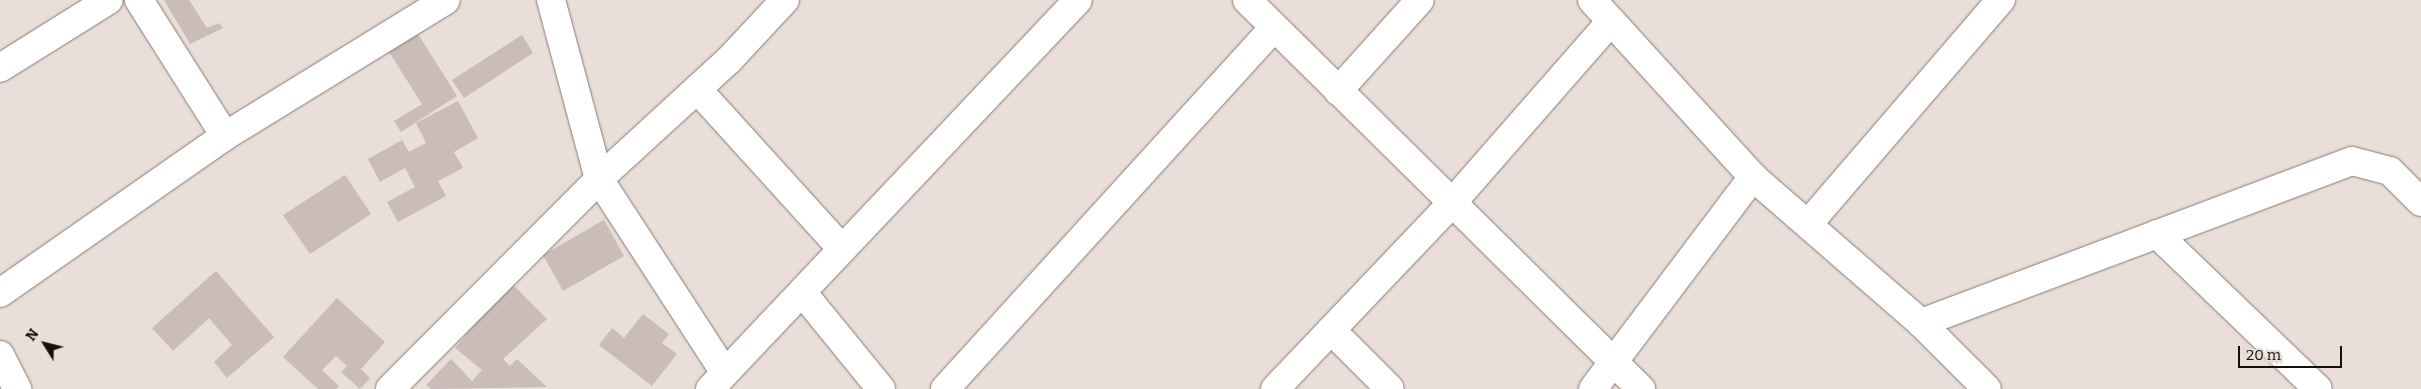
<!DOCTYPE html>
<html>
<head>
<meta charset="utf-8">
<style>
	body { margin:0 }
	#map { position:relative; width:2421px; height:389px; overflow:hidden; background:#eaded8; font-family:Bitter,serif }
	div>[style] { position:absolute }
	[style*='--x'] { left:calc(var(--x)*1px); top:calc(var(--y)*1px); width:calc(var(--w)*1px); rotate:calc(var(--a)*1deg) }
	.building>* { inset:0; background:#c9bcb9 }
	.roads { filter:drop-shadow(0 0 1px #857b75) drop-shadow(0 0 1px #857b75) }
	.minor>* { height:28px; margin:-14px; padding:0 14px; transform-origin:14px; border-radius:14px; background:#fff }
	span { translate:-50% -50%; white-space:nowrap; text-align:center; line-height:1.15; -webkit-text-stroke:4.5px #eaded8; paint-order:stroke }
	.north { position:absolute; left:20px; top:319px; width:50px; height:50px; -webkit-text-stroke:4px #eaded8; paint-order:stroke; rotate:306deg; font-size:14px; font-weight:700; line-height:20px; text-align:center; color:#14100e }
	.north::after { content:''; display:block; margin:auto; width:18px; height:22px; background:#14100e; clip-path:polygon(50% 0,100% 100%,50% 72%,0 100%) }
	.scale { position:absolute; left:2238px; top:346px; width:104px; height:22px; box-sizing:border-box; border:2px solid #14100e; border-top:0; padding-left:6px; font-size:15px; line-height:18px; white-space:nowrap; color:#14100e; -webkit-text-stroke:4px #eaded8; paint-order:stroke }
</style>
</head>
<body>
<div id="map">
	<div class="building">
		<i style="clip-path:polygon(164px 0,189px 0,207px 28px,219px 23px,223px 28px,190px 44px)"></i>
		<i style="clip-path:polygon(418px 34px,457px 96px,401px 132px,394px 121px,422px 104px,389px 52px)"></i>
		<i style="clip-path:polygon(522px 35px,533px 53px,464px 98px,452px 80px)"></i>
		<i style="clip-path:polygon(458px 101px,478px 138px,454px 152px,463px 168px,438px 181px,446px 196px,398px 222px,387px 202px,415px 187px,405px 168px,380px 182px,368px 159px,402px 140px,409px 152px,426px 143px,416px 123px)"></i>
		<i style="clip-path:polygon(345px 175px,371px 214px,310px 254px,283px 215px)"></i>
		<i style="clip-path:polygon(604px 220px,624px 256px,563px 291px,543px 255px)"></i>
		<i style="clip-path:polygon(216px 271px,274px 337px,227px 378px,214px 362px,232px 345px,209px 318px,173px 351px,152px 328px)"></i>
		<i style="clip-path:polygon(510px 282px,547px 319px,503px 359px,510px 366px,517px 359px,547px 387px,431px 389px,426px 385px,451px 359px,472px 381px,482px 370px,455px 348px)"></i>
		<i style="clip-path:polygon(337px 298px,385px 342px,361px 369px,370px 378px,360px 389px,341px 372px,347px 366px,336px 356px,322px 370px,339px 386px,336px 389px,318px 389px,283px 357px)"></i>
		<i style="clip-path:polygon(643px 314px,669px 334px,662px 343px,677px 354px,652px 386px,599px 345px,612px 328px,624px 338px)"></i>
	</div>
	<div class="roads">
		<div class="minor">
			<i style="--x:139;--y:0;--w:161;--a:57.7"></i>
			<i style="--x:551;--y:0;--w:185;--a:75"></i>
			<i style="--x:599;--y:179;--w:231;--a:57"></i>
			<i style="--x:1247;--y:0;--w:554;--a:44.63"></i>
			<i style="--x:1592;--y:0;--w:239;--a:47.7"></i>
			<i style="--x:1753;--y:177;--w:223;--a:41"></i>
			<i style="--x:1921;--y:323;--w:93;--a:45"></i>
			<i style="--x:0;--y:68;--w:128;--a:-32"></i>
			<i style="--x:697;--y:89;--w:216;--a:47.8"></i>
			<i style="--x:1338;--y:91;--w:122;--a:-48"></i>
			<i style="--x:1808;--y:224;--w:296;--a:-49.3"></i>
			<i style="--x:2157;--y:234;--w:223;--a:43.9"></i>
			<i style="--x:802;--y:292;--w:125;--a:50.8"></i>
			<i style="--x:0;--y:293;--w:274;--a:-34.9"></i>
			<i style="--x:225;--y:136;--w:259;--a:-31.6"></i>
			<i style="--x:1921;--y:323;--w:460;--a:-20.6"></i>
			<i style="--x:2352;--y:161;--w:39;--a:15"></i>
			<i style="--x:2390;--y:171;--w:44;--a:45"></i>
			<i style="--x:1331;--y:330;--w:83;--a:45"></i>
			<i style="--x:0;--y:355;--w:38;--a:63"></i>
			<i style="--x:390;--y:389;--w:296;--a:-45.1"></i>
			<i style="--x:599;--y:179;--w:176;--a:-42.5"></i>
			<i style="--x:729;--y:60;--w:82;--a:-47"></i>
			<i style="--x:710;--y:389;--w:535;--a:-46.59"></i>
			<i style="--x:945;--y:389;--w:489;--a:-47.7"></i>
			<i style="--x:1275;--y:389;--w:255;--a:-46.4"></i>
			<i style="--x:1451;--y:204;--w:243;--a:-48.8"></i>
			<i style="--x:1593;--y:389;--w:266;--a:-53"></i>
		</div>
	</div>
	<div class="north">N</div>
	<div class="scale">20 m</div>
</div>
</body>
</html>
